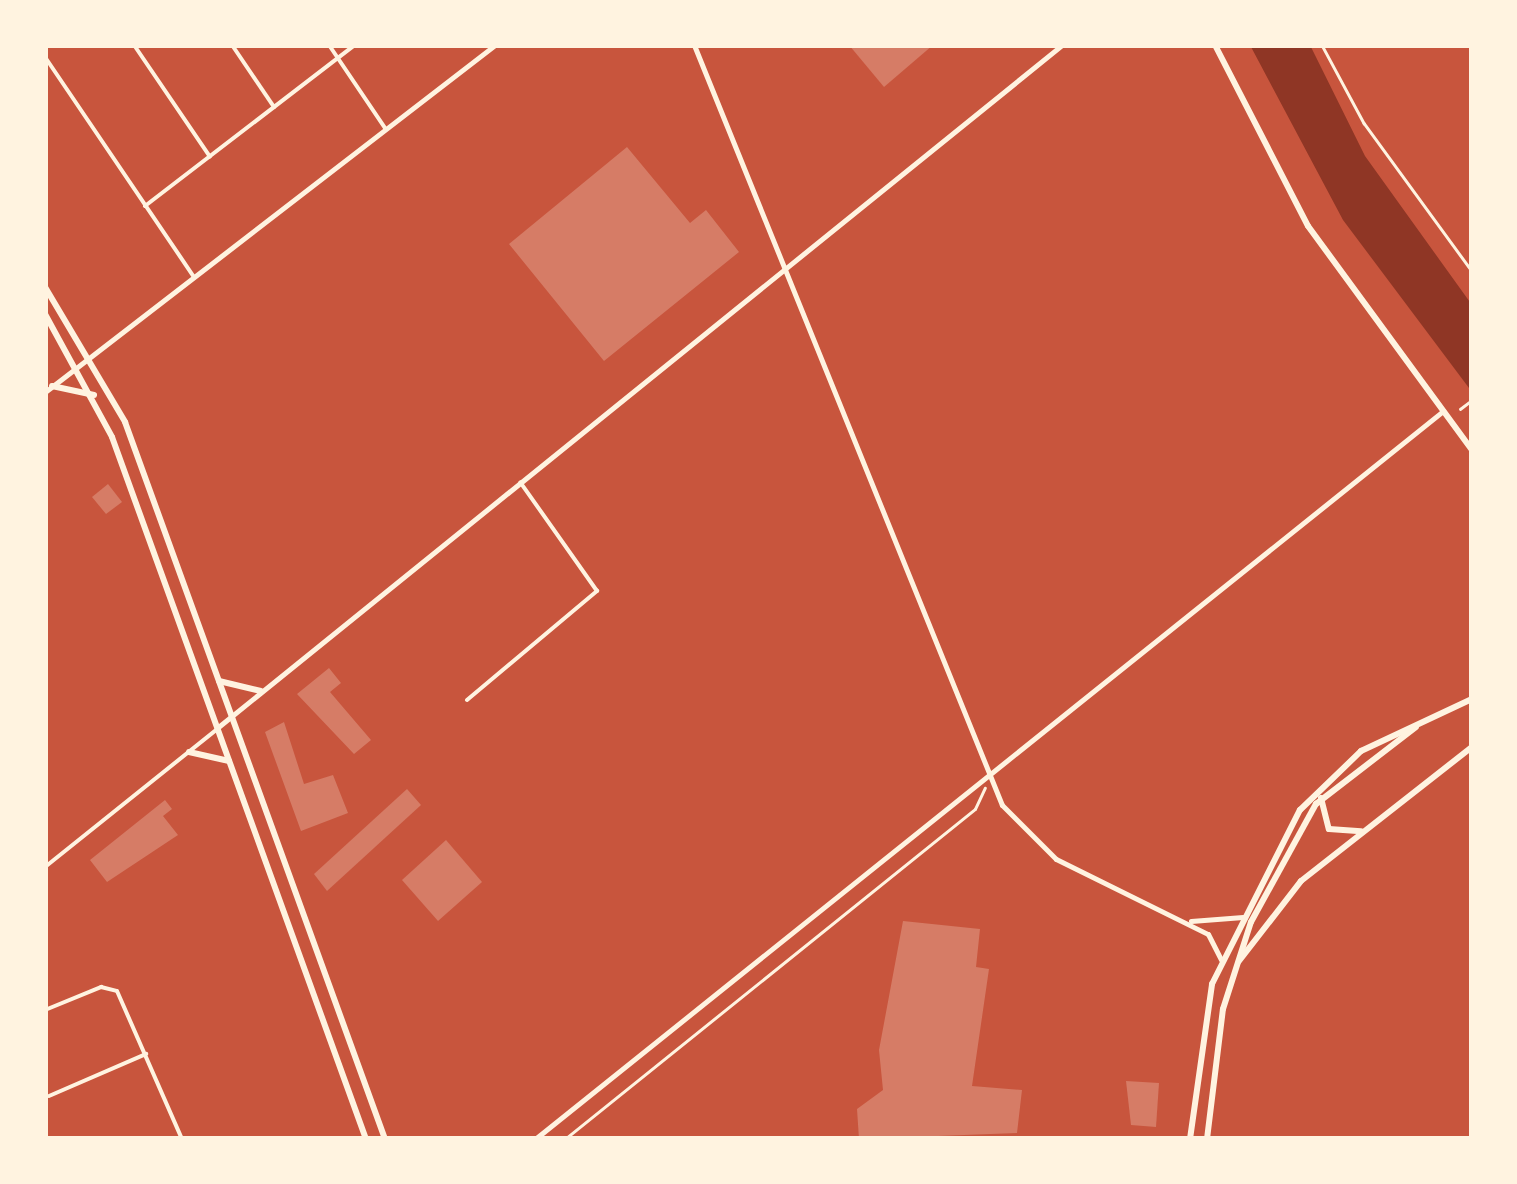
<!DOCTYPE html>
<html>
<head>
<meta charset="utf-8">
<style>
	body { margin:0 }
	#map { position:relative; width:1517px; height:1184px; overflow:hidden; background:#c8553d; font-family:"IBM Plex Sans",sans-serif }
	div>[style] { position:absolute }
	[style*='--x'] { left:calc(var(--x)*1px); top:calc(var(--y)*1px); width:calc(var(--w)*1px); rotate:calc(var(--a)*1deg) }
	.water>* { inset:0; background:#8f3625 }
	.building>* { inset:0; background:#d67c66 }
	.path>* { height:2.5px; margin:-1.25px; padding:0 1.25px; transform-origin:1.25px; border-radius:1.25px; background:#fff3e0 }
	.minor>* { height:4px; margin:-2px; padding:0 2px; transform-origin:2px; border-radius:2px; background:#fff3e0 }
	.tertiary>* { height:5px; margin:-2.5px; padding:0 2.5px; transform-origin:2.5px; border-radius:2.5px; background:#fff3e0 }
	.secondary>* { height:6px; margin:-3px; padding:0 3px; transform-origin:3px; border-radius:3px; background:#fff3e0 }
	span { translate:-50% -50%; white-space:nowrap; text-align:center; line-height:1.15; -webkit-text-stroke:10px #fff3e0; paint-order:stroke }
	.frame { position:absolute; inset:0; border:48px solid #fff3e0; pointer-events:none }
</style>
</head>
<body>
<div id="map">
	<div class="water">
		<i style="clip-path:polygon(1250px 45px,1310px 45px,1365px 156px,1472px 305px,1472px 392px,1343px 220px)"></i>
	</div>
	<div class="building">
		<i style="clip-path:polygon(849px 45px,933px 45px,884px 87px)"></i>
		<i style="clip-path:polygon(627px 147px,690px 223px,706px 210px,739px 252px,604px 361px,509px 244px)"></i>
		<i style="clip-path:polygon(108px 484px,122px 502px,106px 514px,92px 497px)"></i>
		<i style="clip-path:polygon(329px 668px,341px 683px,330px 692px,371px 740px,354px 754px,297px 694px)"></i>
		<i style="clip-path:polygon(284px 722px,304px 784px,333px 775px,348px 813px,301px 831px,265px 732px)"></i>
		<i style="clip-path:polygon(407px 789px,421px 805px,327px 891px,314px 874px)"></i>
		<i style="clip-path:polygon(165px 800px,172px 809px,163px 816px,178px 835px,107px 882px,90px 860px)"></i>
		<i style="clip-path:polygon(446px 840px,482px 882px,438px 921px,402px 880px)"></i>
		<i style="clip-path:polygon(903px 921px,980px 929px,976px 967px,989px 969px,972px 1086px,1022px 1090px,1017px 1133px,859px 1139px,857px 1109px,883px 1090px,879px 1050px)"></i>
		<i style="clip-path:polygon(1126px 1081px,1159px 1083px,1156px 1127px,1131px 1125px)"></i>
	</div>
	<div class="path">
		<i style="--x:1322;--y:45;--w:89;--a:61.7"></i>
		<i style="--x:1364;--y:123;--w:183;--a:53.9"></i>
		<i style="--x:1460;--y:409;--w:15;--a:-37"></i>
		<i style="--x:565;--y:1139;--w:526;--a:-38.83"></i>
		<i style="--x:975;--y:809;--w:23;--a:-65"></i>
	</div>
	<div class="minor">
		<i style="--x:134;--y:45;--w:135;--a:55.8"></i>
		<i style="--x:232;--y:45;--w:75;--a:55.9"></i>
		<i style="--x:329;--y:45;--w:100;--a:56"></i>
		<i style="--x:45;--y:57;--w:266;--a:55.9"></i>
		<i style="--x:145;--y:206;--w:265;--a:-37.5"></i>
		<i style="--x:467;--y:700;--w:170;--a:-40"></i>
		<i style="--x:597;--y:591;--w:133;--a:-125.2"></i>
		<i style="--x:45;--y:867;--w:221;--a:-38.7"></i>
		<i style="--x:45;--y:1010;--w:61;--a:-22.3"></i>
		<i style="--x:101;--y:987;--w:16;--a:14"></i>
		<i style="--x:117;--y:991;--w:162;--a:66.3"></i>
		<i style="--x:49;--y:1096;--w:106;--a:-23.4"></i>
	</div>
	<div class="tertiary">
		<i style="--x:694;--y:45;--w:820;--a:67.94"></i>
		<i style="--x:1002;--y:805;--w:76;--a:45"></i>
		<i style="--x:1056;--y:859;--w:169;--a:26.3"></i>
		<i style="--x:1208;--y:934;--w:29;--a:63"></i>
		<i style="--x:45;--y:392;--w:568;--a:-37.64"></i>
		<i style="--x:217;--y:728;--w:1087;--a:-38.95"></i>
		<i style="--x:1191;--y:921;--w:52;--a:-4.4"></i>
		<i style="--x:535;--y:1139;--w:1164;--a:-38.72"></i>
	</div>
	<div class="secondary">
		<i style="--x:1215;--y:45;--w:203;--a:62.8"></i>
		<i style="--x:1308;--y:226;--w:278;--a:53.8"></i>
		<i style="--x:45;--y:287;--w:157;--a:59.3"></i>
		<i style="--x:125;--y:422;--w:763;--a:70.07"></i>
		<i style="--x:45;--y:314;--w:140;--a:61.4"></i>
		<i style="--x:112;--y:437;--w:747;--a:70.11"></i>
		<i style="--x:52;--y:386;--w:43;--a:12.1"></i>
		<i style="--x:219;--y:681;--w:43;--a:13.4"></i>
		<i style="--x:189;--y:752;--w:41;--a:12.7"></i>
		<i style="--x:1321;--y:798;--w:32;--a:76"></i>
		<i style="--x:1329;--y:829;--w:32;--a:4"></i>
		<i style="--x:1239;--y:961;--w:101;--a:-52.2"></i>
		<i style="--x:1301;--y:881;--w:217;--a:-38.1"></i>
		<i style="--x:1190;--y:1139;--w:157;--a:-81.9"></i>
		<i style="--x:1212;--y:984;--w:195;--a:-63.2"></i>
		<i style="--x:1300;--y:810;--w:85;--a:-44"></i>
		<i style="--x:1361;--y:751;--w:123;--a:-25.1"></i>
		<i style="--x:1207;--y:1139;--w:131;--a:-83"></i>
		<i style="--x:1223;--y:1009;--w:91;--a:-72.2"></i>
		<i style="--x:1251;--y:922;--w:135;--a:-61.2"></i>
		<i style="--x:1316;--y:804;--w:126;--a:-37.6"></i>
	</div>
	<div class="frame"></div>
</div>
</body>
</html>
